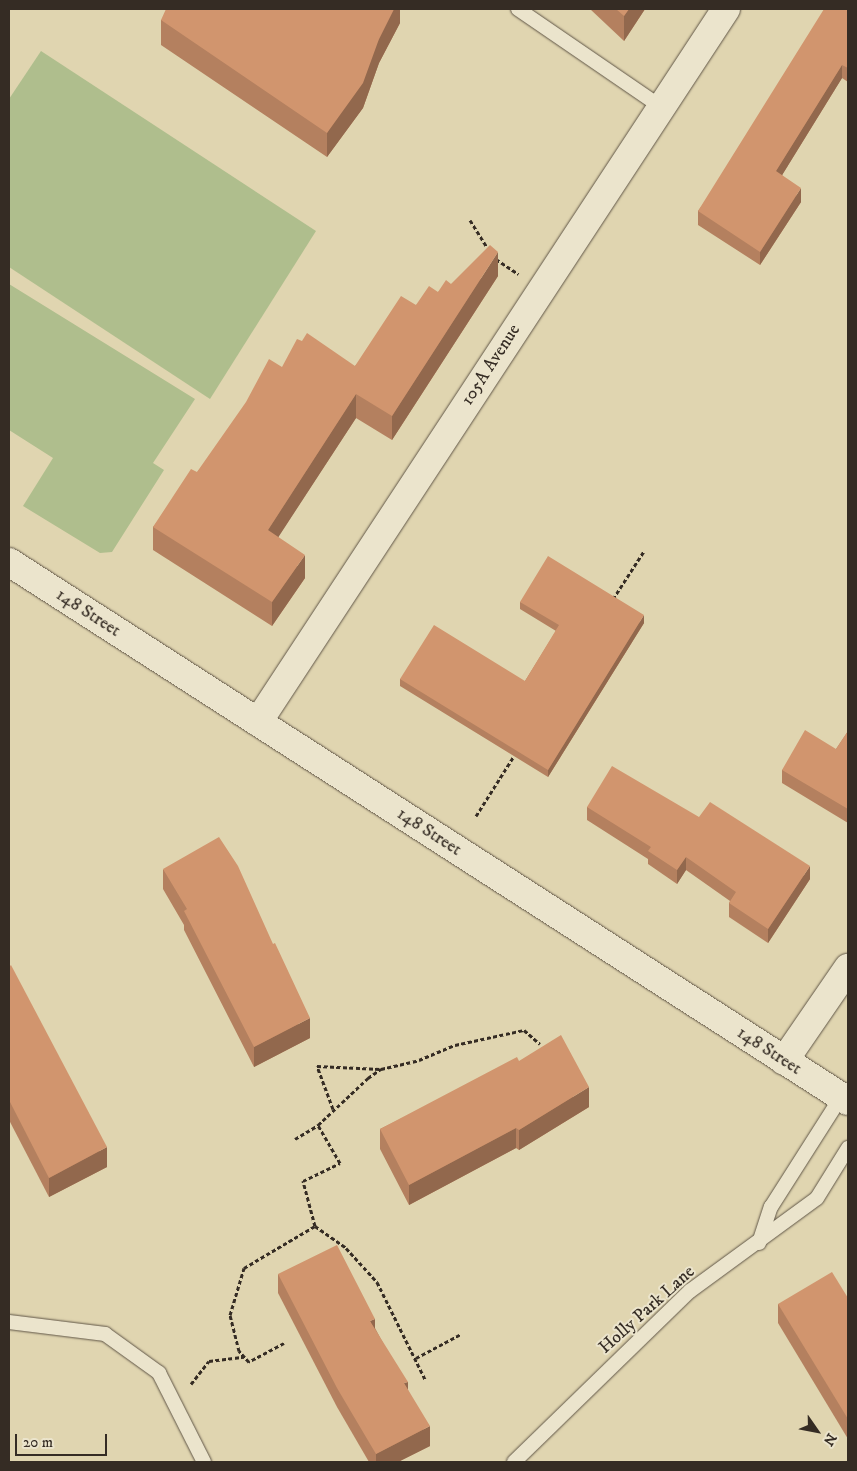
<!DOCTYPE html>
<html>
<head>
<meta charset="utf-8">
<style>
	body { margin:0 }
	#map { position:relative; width:857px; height:1471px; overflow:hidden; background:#e0d5b0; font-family:"IM FELL DW Pica",serif }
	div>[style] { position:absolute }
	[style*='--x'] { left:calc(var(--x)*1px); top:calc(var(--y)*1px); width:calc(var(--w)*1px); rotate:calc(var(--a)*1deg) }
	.green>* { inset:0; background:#afbe8d }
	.path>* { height:3px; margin-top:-1.5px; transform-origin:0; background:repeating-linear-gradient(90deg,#352c24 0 4px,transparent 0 6.5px) }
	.roads { filter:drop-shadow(0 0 1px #605647) drop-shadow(0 0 1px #605647) }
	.lane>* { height:14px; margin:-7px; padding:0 7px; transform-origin:7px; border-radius:7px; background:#ebe4cc }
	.street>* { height:28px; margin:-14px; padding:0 14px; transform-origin:14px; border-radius:14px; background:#ebe4cc }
	.secondary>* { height:28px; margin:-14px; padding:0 14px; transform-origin:14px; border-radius:14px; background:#ebe4cc }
	.wall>* { inset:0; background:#b4805f }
	.shaded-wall>* { inset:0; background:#92684d }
	.building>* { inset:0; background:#d1956e }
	span { translate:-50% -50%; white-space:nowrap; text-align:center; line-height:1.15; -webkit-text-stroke:4px #ebe4cc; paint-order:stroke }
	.street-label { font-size:18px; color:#352c24 }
	.frame { position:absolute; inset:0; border:10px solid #352c24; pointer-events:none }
	.north { position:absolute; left:792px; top:1406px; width:50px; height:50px; -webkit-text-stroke:4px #ebe4cc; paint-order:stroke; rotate:123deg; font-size:14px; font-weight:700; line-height:20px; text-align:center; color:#352c24 }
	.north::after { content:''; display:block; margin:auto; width:18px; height:22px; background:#352c24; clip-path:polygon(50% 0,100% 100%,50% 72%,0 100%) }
	.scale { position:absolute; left:15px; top:1434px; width:92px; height:22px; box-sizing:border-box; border:2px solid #352c24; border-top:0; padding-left:6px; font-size:15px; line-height:18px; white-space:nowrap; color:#352c24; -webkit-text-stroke:4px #ebe4cc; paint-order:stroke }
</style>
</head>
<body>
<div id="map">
	<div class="green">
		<i style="clip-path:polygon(41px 51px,316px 231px,210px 399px,9px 267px,9px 99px)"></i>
		<i style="clip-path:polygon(9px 284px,195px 399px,153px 463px,164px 470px,112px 552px,100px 553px,23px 506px,53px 458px,9px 430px)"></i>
	</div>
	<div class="path">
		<i style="--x:470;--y:220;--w:36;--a:58"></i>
		<i style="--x:496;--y:259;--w:27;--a:34"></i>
		<i style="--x:613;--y:599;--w:57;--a:-57.1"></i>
		<i style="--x:476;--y:816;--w:71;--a:-57.7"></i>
		<i style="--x:333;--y:1109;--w:46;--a:-110.4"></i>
		<i style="--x:317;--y:1066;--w:63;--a:2.7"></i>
		<i style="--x:295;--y:1139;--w:27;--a:-31"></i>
		<i style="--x:315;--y:1226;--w:47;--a:-104.9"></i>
		<i style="--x:303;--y:1181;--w:41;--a:-25.9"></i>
		<i style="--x:340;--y:1163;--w:44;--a:-120.1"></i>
		<i style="--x:318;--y:1125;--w:69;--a:-43.2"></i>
		<i style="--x:368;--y:1078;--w:16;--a:-35"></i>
		<i style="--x:381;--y:1069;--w:39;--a:-13"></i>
		<i style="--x:419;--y:1060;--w:39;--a:-23"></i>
		<i style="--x:455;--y:1045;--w:71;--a:-12.3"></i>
		<i style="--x:524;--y:1030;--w:21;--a:41"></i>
		<i style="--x:284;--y:1343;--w:40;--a:152"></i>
		<i style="--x:249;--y:1362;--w:15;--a:-132"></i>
		<i style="--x:239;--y:1351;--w:37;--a:-104"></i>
		<i style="--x:230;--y:1315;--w:49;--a:-73.4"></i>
		<i style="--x:244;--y:1268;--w:82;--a:-30.6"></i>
		<i style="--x:315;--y:1226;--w:38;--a:35"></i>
		<i style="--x:346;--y:1248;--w:46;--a:47.6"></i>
		<i style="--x:377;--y:1282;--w:110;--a:63.7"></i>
		<i style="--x:416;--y:1358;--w:51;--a:-28.1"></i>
		<i style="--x:191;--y:1384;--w:29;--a:-52"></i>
		<i style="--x:209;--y:1361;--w:35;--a:-7"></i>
	</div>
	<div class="roads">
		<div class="lane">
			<i style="--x:518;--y:9;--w:173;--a:34.4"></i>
			<i style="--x:759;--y:1243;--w:38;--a:-72"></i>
			<i style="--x:771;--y:1207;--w:130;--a:-57.5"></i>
			<i style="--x:9;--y:1322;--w:97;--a:7.1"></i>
			<i style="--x:105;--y:1334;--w:67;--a:35.8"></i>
			<i style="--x:159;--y:1373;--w:100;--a:63.2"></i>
			<i style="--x:514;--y:1462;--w:245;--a:-44.2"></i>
			<i style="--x:690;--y:1291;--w:157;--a:-36.2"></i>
			<i style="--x:817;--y:1198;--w:59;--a:-58.2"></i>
		</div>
		<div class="street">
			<i style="--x:258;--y:722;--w:853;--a:-56.72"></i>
			<i style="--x:784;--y:1061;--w:113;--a:-55.5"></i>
		</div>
		<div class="secondary">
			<i style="--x:9;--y:562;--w:997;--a:32.72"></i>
		</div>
	</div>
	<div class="wall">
		<i style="clip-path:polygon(332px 9px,400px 9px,400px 23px,379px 63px,363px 108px,327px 157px,161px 45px,161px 20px)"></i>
		<i style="clip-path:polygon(590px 9px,645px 9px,624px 41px)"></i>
		<i style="clip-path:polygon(848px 9px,848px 82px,842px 78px,782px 175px,801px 202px,760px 265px,698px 225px,698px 211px)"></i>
		<i style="clip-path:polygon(498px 276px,392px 440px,356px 418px,278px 537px,305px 578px,272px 626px,153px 550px,153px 527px,282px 367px,355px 366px,416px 305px,438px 292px,451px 284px)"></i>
		<i style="clip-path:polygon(520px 602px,644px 623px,548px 777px,400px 686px,400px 679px,525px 681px,556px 631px,520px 609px)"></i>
		<i style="clip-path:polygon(848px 731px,848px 823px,782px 783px,782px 770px,836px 749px)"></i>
		<i style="clip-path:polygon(587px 807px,699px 817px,810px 879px,768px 943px,729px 917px,729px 903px,730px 901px,686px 870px,677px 884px,648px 864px,648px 859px,587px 820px)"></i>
		<i style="clip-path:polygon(163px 869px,310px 1038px,254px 1067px,184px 930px,184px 925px,163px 889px)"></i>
		<i style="clip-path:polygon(9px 967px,107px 1167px,49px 1197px,9px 1120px)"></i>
		<i style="clip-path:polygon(519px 1061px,589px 1107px,519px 1150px,516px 1148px,409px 1205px,380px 1149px,380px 1129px)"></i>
		<i style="clip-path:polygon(278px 1274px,375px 1328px,408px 1390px,430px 1446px,398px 1462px,369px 1462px,337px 1407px,278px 1293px)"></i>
		<i style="clip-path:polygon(848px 1298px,848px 1439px,778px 1323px,778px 1304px)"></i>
	</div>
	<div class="shaded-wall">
		<i style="clip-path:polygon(394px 9px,400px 9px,400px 23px,379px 63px,363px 108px,327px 157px,327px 133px,379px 39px)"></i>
		<i style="clip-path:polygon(629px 9px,645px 9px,624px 41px,624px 16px)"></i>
		<i style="clip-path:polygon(842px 65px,842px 78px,776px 185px,776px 171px)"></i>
		<i style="clip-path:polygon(801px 188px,801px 202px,760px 265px,760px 252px)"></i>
		<i style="clip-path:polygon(498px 252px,498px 276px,392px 440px,392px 416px)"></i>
		<i style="clip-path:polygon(356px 394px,356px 418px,268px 553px,268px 530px)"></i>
		<i style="clip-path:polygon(305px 555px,305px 578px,272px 626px,272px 602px)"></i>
		<i style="clip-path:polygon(644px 615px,644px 623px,548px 777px,548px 770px)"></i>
		<i style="clip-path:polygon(686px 857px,686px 870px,677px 884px,677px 870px)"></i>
		<i style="clip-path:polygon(810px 866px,810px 879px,768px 943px,768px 929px)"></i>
		<i style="clip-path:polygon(310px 1018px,310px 1038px,254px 1067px,254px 1047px)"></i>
		<i style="clip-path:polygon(589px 1087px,589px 1107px,519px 1150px,519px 1130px)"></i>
		<i style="clip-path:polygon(516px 1128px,516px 1148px,409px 1205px,409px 1185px)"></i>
		<i style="clip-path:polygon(107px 1147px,107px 1167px,49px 1197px,49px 1178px)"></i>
		<i style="clip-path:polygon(375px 1319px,375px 1339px,370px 1321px)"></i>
		<i style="clip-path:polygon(408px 1382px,408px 1401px,404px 1383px)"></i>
		<i style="clip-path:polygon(430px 1426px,430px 1446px,398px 1462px,376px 1462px,376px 1454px)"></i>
	</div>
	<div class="building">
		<i style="clip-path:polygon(166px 9px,394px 9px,379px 39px,363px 83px,327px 133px,161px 20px)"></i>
		<i style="clip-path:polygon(616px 9px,629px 9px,624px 16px)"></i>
		<i style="clip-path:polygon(824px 9px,848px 9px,848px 68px,842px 65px,776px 171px,801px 188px,760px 252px,698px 211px)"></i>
		<i style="clip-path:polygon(490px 245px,498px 252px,392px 416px,356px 394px,268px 530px,305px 555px,272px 602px,153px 527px,191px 469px,197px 472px,246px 402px,269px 359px,282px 367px,297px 339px,302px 341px,307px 333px,355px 366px,401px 296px,416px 305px,429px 286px,438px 292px,446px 280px,451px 284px)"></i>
		<i style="clip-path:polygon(548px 556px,644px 615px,548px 770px,400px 679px,434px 625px,525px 681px,559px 625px,520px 602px)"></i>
		<i style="clip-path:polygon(805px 730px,836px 749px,848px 731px,848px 809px,782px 770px)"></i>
		<i style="clip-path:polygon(612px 766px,699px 817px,710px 802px,810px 866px,768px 929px,729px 903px,736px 892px,686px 857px,677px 870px,648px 851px,651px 847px,587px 807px)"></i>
		<i style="clip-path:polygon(219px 837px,238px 866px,273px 944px,275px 943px,310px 1018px,254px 1047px,184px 911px,187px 909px,163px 869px)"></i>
		<i style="clip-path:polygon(11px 965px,107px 1147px,49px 1178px,9px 1100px,9px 967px)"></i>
		<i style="clip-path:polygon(561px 1035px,589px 1087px,519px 1130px,516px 1128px,409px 1185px,380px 1129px,517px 1057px,519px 1061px)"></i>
		<i style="clip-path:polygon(337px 1245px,375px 1319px,370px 1321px,408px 1382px,404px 1383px,430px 1426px,376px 1454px,337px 1388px,278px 1274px)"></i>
		<i style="clip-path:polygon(832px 1272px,848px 1298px,848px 1419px,778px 1304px)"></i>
	</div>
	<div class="street-label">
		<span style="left:491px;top:365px;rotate:-57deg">105A Avenue</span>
		<span style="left:88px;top:613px;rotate:33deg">148 Street</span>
		<span style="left:429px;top:832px;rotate:33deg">148 Street</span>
		<span style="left:769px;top:1051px;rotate:33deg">148 Street</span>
		<span style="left:647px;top:1310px;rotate:-42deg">Holly Park Lane</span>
	</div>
	<div class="frame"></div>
	<div class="north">N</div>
	<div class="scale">20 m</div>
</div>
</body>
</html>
